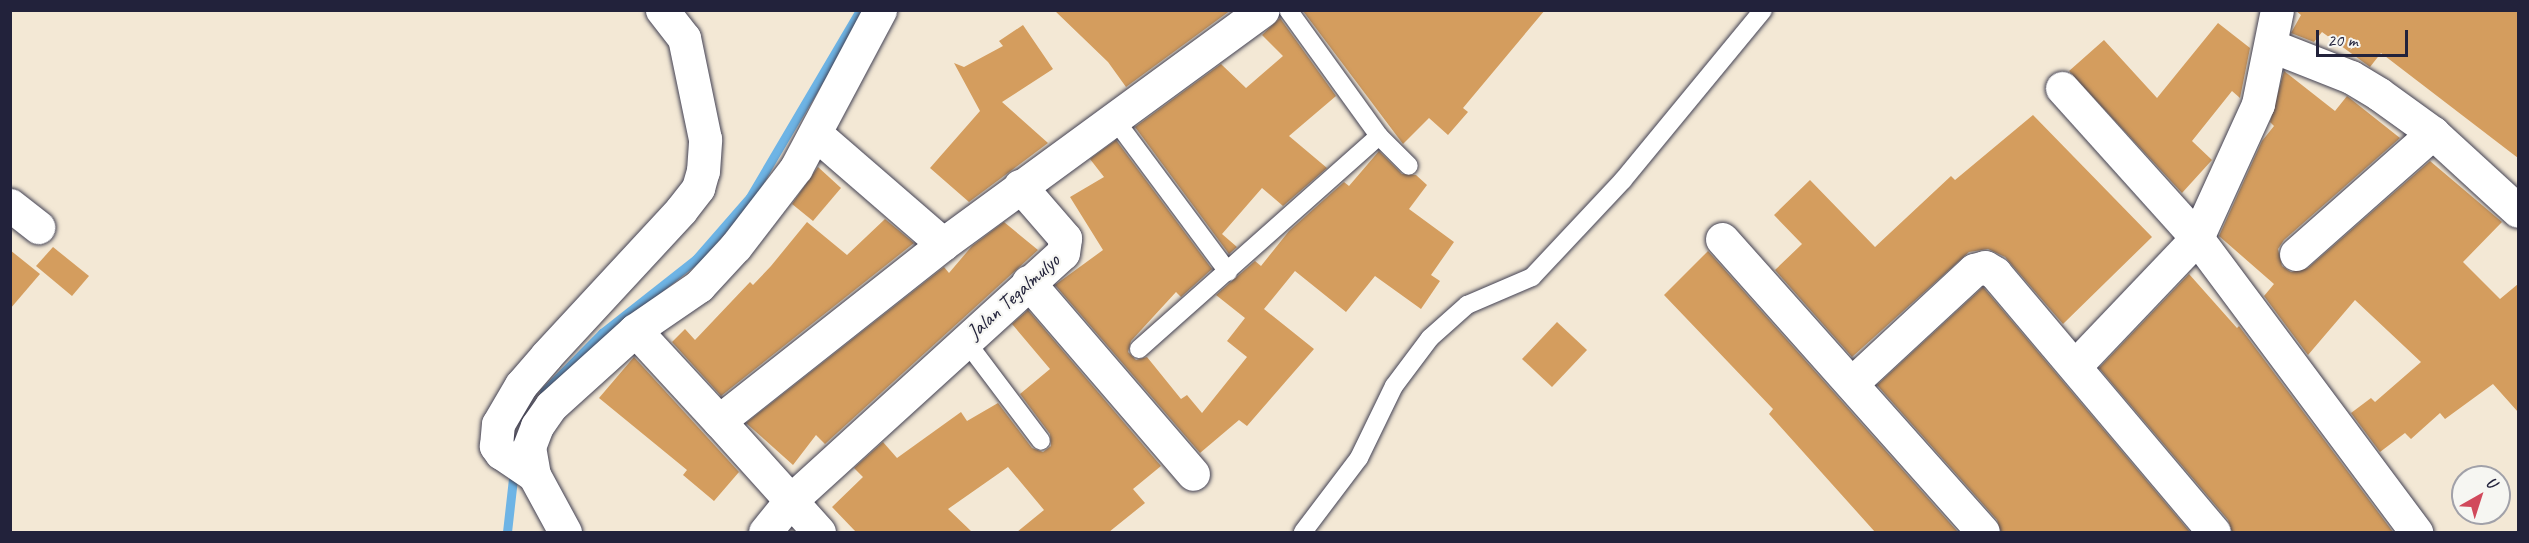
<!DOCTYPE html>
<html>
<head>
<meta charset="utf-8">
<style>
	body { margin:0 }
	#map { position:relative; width:2529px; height:543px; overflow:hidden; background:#f3e8d5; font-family:Caveat,sans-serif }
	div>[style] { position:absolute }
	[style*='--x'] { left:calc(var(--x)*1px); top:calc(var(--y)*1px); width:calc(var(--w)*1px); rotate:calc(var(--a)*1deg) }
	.stream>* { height:9px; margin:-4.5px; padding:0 4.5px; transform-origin:4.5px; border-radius:4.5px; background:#6eb4e5 }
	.building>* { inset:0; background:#d49d5e }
	.roads { filter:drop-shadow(0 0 2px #414052) drop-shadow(0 0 2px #414052) }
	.service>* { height:18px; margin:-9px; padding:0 9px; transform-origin:9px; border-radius:9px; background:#fff }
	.minor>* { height:33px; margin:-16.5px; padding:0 16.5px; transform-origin:16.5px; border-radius:16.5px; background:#fff }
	span { translate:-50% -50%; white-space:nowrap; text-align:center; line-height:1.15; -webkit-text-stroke:4.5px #f6f6f2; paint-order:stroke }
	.street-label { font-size:21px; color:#22223b }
	.frame { position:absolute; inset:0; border:12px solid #22223b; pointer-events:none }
	.north { position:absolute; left:2451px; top:465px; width:60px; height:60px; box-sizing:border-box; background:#f6f6f2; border:2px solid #a1a1a9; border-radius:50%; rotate:39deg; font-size:16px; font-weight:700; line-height:24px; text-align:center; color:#22223b }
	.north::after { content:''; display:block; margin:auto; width:21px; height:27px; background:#d1495b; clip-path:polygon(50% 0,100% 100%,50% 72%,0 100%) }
	.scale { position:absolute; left:2316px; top:30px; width:92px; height:27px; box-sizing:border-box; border:3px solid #22223b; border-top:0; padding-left:8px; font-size:18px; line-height:21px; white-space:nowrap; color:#22223b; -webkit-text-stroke:4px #f6f6f2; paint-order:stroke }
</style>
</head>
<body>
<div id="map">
	<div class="stream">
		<i style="--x:544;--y:392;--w:83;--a:-45.5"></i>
		<i style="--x:602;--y:333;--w:120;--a:-38.2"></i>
		<i style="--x:696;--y:259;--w:82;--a:-48.9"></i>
		<i style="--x:750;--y:197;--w:217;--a:-59.5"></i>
		<i style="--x:507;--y:532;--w:62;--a:-83.6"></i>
	</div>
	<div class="building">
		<i style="clip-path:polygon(1054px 10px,1231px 10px,1126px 87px,1108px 62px)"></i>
		<i style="clip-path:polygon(1545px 10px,1463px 108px,1468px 112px,1448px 135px,1429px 118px,1403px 144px,1303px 11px)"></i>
		<i style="clip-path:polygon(2295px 10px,2518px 11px,2518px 158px,2381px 53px,2370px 67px,2322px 32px,2314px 42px,2291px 33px,2301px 15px)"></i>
		<i style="clip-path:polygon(1280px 18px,1336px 96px,1289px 136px,1327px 168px,1283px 206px,1262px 188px,1222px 234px,1237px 247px,1229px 254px,1135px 127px,1221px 64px,1246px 88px,1283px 56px,1262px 35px)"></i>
		<i style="clip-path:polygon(2218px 23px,2250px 48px,2240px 98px,2232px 91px,2192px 141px,2212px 160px,2182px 193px,2069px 71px,2104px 40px,2157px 98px)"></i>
		<i style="clip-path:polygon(1023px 25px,1053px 69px,1002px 102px,1048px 143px,969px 202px,930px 168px,980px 111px,954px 63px,964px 67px,1003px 46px,999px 41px)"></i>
		<i style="clip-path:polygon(2284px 71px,2335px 111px,2347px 96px,2400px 138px,2284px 240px,2278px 249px,2282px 266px,2291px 272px,2308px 268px,2430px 161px,2502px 222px,2463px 262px,2500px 299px,2518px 284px,2518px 412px,2493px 384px,2445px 419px,2440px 413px,2411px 439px,2405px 433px,2380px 452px,2351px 413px,2371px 398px,2375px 402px,2421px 362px,2355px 300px,2308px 355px,2264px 296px,2274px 284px,2219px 236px,2262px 141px,2274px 126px,2270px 122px)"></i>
		<i style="clip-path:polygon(2033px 115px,2152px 237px,2063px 324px,2005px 257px,1988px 249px,1969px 252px,1852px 357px,1775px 270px,1802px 244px,1774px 215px,1810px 180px,1875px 247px,1951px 176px,1955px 180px)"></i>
		<i style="clip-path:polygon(1116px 140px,1212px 269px,1181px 297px,1176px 292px,1131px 341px,1128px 352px,1136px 360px,1147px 357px,1181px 399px,1187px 395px,1202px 413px,1247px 357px,1227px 341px,1245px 318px,1216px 295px,1255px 261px,1261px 266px,1289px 231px,1344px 182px,1349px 186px,1379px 151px,1402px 174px,1416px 175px,1427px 185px,1409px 209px,1454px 242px,1431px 275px,1440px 281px,1421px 309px,1375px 276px,1346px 312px,1295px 271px,1264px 309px,1314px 349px,1247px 426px,1239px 420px,1200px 453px,1055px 285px,1103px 250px,1070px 197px,1104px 177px,1090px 159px)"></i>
		<i style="clip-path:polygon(818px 167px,841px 188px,813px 221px,792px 204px)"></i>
		<i style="clip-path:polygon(885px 219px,914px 243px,721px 396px,672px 342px,685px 329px,695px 340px,750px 282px,753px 285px,771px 266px,807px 222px,847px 255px)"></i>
		<i style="clip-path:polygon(1004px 222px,1038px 250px,825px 444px,816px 435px,793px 465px,746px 423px,944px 267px,949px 273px,972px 246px)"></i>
		<i style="clip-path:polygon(53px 247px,89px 276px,72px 296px,36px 266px)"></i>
		<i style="clip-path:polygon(10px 250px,40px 274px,10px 309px)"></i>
		<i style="clip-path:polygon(1708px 251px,1958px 532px,1875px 532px,1769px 414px,1773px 409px,1664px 295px)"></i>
		<i style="clip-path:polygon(2189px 274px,2237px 328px,2239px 326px,2393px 532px,2232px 532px,2228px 520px,2099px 368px)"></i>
		<i style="clip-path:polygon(1983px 287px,2190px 532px,2001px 532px,1997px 520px,1877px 385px)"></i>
		<i style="clip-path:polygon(1028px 310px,1161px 466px,1133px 489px,1145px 503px,1109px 532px,1017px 532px,1044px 510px,1008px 467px,948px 509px,972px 532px,856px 532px,832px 507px,863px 477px,854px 468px,883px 442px,897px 458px,961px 412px,967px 421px,998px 403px,1032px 448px,1043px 452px,1051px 446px,1050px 434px,1020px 394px,1050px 369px,1012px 324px)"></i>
		<i style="clip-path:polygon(1557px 322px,1587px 350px,1552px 387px,1522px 359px)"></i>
		<i style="clip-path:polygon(634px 357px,739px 472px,714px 501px,683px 475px,687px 470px,599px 398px)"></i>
	</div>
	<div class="roads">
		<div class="service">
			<i style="--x:1113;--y:117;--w:193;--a:53.4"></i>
			<i style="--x:1379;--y:136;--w:42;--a:45"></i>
			<i style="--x:965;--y:340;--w:126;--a:53"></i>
			<i style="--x:1139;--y:349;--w:321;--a:-41.6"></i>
			<i style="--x:1379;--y:136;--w:155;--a:-125.8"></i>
			<i style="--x:1303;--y:532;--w:93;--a:-52.9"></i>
			<i style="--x:1359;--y:458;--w:80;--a:-64.1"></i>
			<i style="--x:1394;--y:386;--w:60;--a:-53.1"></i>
			<i style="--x:1430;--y:338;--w:50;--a:-41.7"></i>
			<i style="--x:1467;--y:305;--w:71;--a:-23.3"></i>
			<i style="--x:1532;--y:277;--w:133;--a:-46.8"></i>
			<i style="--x:1623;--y:180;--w:220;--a:-50.5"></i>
		</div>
		<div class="minor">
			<i style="--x:2272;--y:46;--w:85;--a:21.4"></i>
			<i style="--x:2351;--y:77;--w:33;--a:31"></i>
			<i style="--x:2379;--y:94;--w:67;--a:35.8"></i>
			<i style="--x:2433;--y:133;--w:115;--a:42.5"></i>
			<i style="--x:2062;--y:88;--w:202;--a:48"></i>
			<i style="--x:2197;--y:238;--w:367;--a:53.3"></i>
			<i style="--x:816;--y:134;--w:168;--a:40.9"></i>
			<i style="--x:10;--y:205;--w:36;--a:38"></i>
			<i style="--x:1722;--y:239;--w:392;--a:48.3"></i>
			<i style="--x:2296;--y:254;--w:183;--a:-41.5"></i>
			<i style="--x:1028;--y:282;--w:253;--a:49.3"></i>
			<i style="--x:635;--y:330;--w:124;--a:47.3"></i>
			<i style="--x:2075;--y:366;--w:177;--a:-46.4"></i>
			<i style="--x:2197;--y:238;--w:147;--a:-65.5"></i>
			<i style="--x:2258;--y:104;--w:96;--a:-78.6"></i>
			<i style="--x:1853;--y:382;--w:165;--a:-42.8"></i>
			<i style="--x:1974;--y:270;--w:11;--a:-15"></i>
			<i style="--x:1985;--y:267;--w:12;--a:31"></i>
			<i style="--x:1995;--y:273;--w:339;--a:49.8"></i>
			<i style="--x:534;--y:475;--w:40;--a:-146"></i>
			<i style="--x:501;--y:453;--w:9;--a:-126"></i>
			<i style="--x:496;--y:446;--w:22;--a:-85"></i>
			<i style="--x:498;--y:424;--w:45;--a:-59.5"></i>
			<i style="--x:521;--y:385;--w:38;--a:-49"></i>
			<i style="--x:546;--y:356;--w:199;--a:-47.2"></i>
			<i style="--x:681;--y:210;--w:28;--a:-52"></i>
			<i style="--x:698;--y:188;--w:18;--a:-74"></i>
			<i style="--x:703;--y:171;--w:32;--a:-86"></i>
			<i style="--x:705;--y:139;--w:103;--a:-101.7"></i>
			<i style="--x:684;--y:38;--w:36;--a:-128"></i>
			<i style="--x:565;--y:532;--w:65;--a:-118.5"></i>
			<i style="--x:534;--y:475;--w:28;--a:-100"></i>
			<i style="--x:529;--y:447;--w:22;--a:-69"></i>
			<i style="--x:537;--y:426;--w:24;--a:-55"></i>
			<i style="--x:551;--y:406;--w:113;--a:-42.1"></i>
			<i style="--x:635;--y:330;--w:78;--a:-34.5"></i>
			<i style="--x:699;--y:286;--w:54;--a:-47.2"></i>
			<i style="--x:736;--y:246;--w:98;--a:-52.4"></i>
			<i style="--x:796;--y:168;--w:179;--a:-62"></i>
			<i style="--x:765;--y:532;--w:38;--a:-51"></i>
			<i style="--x:789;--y:502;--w:370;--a:-42.3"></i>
			<i style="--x:1063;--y:253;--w:15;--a:-82"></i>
			<i style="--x:1065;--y:238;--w:69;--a:-130.9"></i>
			<i style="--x:819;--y:532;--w:149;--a:-132"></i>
			<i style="--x:719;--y:421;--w:285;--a:-38.3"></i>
			<i style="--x:943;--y:244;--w:396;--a:-36.2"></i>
		</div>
	</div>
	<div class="street-label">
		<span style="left:1013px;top:296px;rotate:-42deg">Jalan Tegalmulyo</span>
	</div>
	<div class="frame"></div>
	<div class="north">U</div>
	<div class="scale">20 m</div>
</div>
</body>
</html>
